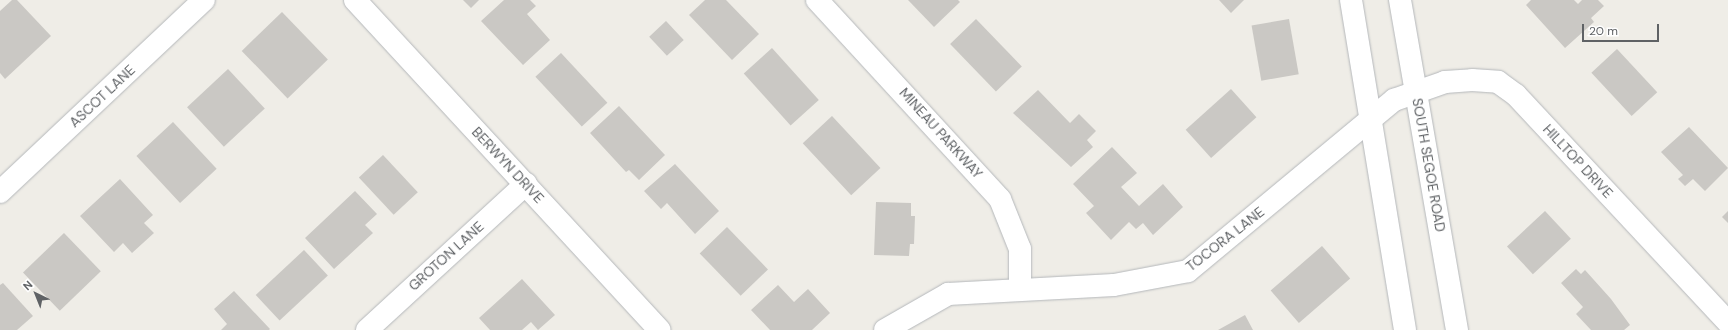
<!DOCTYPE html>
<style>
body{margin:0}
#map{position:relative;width:1728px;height:330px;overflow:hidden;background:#efede7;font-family:"DM Sans",sans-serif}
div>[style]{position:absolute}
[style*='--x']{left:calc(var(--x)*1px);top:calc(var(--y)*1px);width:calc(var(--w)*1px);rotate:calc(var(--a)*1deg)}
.building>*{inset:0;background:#cac8c4;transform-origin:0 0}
.roads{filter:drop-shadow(0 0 1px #b4b7ba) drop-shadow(0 0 1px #b4b7ba)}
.minor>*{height:22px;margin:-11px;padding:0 11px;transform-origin:11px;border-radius:11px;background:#fff}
span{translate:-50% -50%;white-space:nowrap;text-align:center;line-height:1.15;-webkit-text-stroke:3px #fff;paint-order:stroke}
.street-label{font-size:14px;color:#5f6265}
.north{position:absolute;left:16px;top:274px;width:40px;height:40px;-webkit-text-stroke:3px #fff;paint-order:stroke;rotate:317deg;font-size:11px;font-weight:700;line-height:16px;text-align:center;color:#5f6265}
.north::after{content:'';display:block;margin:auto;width:14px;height:18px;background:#5f6265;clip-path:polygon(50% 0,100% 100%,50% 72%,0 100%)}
.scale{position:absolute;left:1582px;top:24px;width:77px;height:18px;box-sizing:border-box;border:2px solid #5f6265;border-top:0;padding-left:5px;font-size:12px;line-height:14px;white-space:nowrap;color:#5f6265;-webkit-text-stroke:3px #fff;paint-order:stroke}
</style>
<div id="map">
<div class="building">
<i style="clip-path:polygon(12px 0,17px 0,51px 36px,5px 79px,0 73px,0 11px)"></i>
<i style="clip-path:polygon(463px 0,479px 0,471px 8px)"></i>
<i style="clip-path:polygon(504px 0,530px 0,536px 6px,527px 14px,550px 40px,523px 65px,481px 21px)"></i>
<i style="clip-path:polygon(705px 0,726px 0,759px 34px,732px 60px,689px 15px)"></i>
<i style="clip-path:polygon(908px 0,958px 0,960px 2px,934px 27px)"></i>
<i style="clip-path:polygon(1219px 0,1244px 0,1231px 13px)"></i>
<i style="clip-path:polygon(1531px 0,1574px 0,1578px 4px,1582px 0,1598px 0,1604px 6px,1591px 18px,1594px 22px,1565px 48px,1526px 5px)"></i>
<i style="left:282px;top:12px;width:66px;height:56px;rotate:46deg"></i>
<i style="left:976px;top:19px;width:66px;height:36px;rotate:46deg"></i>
<i style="left:1289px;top:19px;width:56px;height:38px;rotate:80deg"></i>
<i style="left:666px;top:21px;width:26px;height:23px;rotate:47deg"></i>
<i style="left:772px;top:48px;width:70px;height:38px;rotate:48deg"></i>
<i style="left:1617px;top:49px;width:59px;height:35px;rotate:47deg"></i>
<i style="left:561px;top:53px;width:68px;height:35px;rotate:47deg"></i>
<i style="left:228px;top:69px;width:54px;height:56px;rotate:47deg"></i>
<i style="left:1231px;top:89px;width:38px;height:61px;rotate:48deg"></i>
<i style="clip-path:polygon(1038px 90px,1070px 123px,1079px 114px,1096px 131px,1087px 140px,1093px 147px,1071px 167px,1013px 113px)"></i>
<i style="clip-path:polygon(619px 106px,665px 155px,639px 180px,629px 170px,626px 172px,590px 133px)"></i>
<i style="left:832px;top:116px;width:71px;height:40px;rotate:47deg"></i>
<i style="left:173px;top:122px;width:64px;height:50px;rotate:47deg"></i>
<i style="clip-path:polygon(1689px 127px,1728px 168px,1705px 191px,1693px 179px,1685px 186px,1678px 179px,1683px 175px,1661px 152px)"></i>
<i style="clip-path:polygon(1112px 147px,1137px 173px,1121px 187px,1139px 206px,1163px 184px,1183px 207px,1153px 235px,1143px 223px,1136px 229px,1129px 222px,1111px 240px,1086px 213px,1094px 206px,1073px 184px)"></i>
<i style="left:383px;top:155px;width:51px;height:33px;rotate:47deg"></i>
<i style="clip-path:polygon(675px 164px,719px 211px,695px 234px,667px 203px,661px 209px,644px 191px)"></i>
<i style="clip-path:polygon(120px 179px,153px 215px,144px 223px,154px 233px,132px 253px,123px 243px,114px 252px,80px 216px)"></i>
<i style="clip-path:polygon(355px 191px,377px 214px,365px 225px,373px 233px,334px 269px,305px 238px)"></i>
<i style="clip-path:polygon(876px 202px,911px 203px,911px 216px,915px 216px,914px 244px,910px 244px,909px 256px,874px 255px)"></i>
<i style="left:1545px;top:211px;width:38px;height:52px;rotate:47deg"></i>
<i style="clip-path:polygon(1728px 211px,1728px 223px,1722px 217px)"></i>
<i style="left:727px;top:227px;width:59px;height:38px;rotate:46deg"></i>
<i style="left:64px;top:233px;width:53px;height:57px;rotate:46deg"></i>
<i style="left:1322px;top:246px;width:43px;height:68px;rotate:49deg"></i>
<i style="left:304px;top:250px;width:35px;height:66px;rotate:47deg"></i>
<i style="clip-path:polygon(1576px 269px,1581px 274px,1585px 270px,1611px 299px,1630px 325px,1624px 330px,1591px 330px,1576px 314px,1583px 307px,1561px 283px)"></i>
<i style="clip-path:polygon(522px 279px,555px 315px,538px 330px,531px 322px,522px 330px,490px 330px,479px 318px)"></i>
<i style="clip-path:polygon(3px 283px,33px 316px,17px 330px,0 330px,0 285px)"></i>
<i style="clip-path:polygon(778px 285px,794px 302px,808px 289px,830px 313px,812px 330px,770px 330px,751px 310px)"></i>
<i style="clip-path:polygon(234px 291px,270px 329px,269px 330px,221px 330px,227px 324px,214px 309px)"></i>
<i style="clip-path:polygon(1245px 315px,1253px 330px,1218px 330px)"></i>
</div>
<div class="roads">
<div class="minor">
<i style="--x:355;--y:0;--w:449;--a:47.3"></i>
<i style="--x:817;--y:0;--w:270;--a:47.4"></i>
<i style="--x:1000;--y:199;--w:54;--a:68.2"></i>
<i style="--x:1020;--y:249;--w:39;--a:90"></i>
<i style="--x:1351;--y:0;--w:334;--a:80.7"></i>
<i style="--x:1400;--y:0;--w:335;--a:80.2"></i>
<i style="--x:0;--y:192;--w:280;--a:-43.3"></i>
<i style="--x:367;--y:330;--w:216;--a:-42.6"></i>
<i style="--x:885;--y:330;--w:73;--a:-29.7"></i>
<i style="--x:948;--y:294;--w:166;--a:-3.1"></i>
<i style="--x:1114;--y:285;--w:75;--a:-10.7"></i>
<i style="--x:1188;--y:271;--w:268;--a:-39.7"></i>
<i style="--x:1394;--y:100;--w:54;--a:-19.4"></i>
<i style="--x:1445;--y:82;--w:27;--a:-4"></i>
<i style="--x:1472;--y:80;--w:26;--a:4"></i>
<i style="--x:1498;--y:82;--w:22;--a:36"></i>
<i style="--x:1516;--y:95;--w:311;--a:47"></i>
</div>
</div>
<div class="street-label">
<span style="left:102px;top:96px;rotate:-43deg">ASCOT LANE</span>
<span style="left:941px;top:133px;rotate:48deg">MINEAU PARKWAY</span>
<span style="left:1578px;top:161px;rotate:47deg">HILLTOP DRIVE</span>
<span style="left:508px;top:165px;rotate:47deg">BERWYN DRIVE</span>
<span style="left:1429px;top:165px;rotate:80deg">SOUTH SEGOE ROAD</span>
<span style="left:1225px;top:239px;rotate:-38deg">TOCORA LANE</span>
<span style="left:446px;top:256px;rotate:-42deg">GROTON LANE</span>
</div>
<div class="north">N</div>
<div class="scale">20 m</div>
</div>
